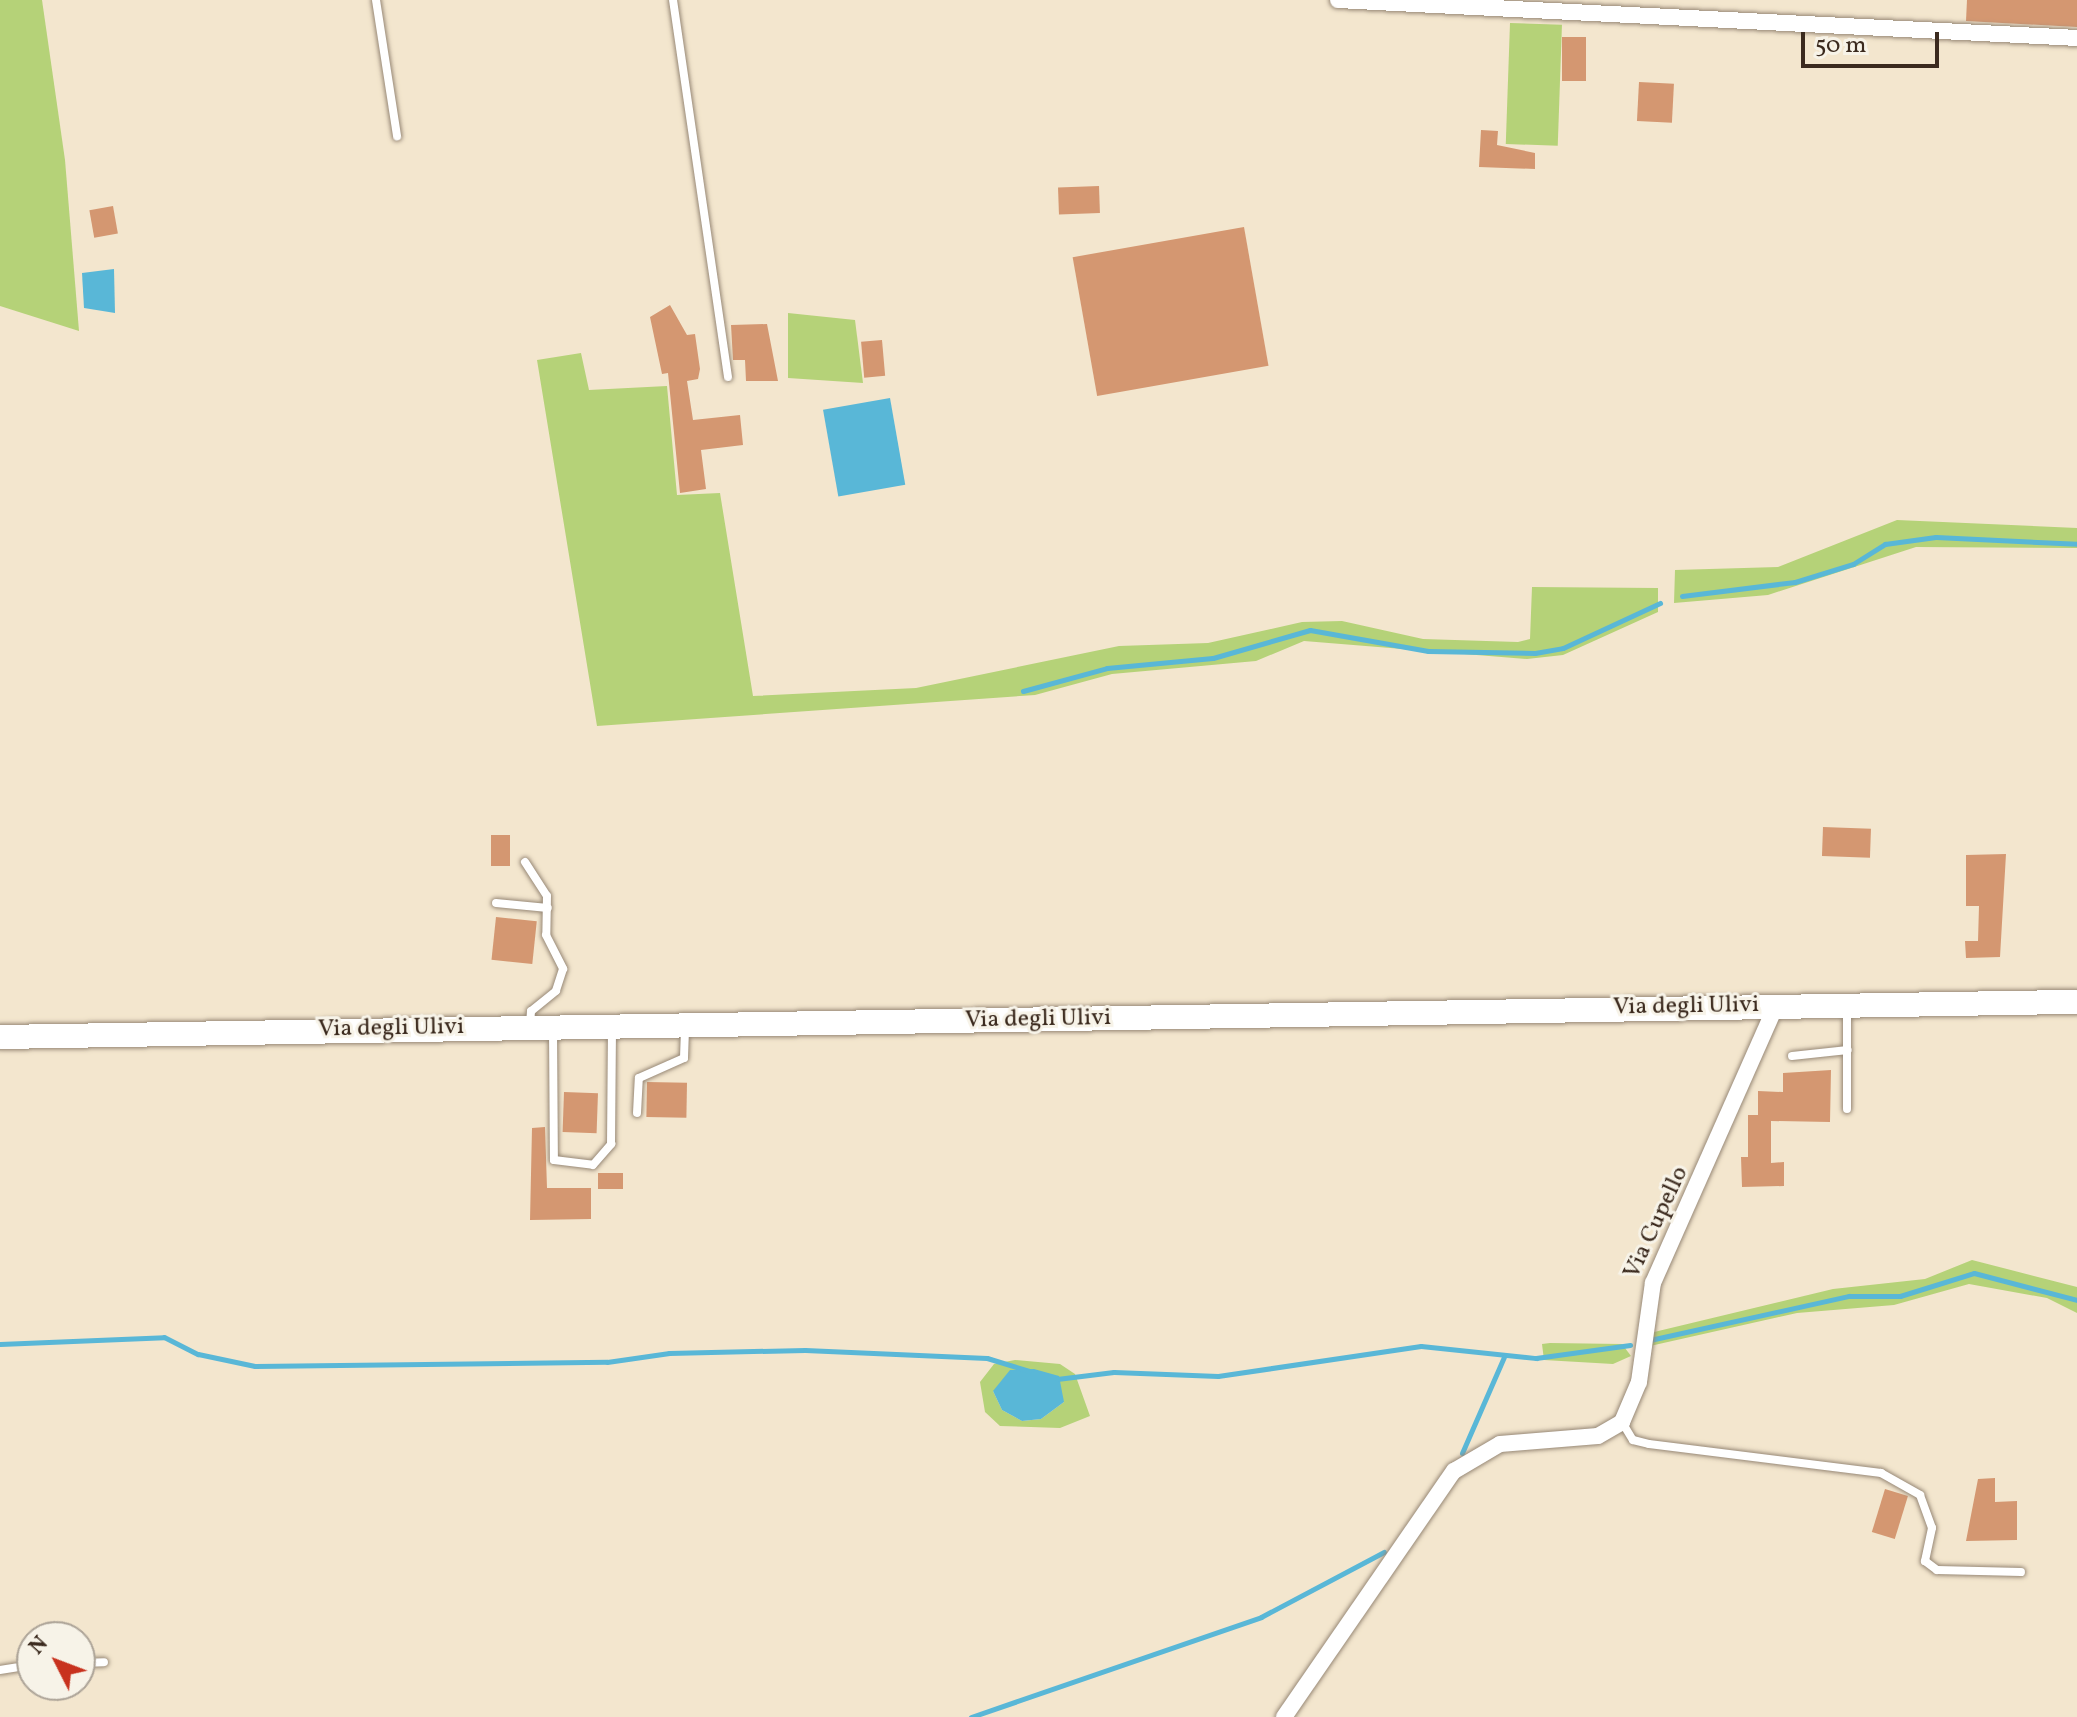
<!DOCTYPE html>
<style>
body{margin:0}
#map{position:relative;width:2077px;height:1717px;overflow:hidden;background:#f3e6ce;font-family:Vollkorn,serif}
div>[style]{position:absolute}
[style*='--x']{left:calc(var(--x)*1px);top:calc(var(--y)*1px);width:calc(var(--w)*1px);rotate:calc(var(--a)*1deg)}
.green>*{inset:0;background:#b5d278;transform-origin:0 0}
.water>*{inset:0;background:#59b7d7;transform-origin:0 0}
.stream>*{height:5px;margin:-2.5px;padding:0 2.5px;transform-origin:2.5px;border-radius:2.5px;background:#59b7d7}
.building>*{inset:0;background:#d49771;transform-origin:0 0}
.roads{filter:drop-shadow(0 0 2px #978876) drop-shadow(0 0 2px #978876)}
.lane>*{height:8px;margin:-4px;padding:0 4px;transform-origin:4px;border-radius:4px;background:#fff}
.street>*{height:16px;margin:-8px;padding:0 8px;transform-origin:8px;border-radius:8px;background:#fff}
.secondary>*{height:24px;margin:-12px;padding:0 12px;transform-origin:12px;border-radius:12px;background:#fff}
span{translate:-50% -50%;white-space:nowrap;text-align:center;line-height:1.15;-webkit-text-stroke:6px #f7f3e8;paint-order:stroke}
.street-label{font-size:24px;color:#3b2a1e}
.north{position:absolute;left:16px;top:1621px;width:80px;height:80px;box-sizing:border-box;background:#f7f3e8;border:2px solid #aca397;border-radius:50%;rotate:312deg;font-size:22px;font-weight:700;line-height:32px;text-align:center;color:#3b2a1e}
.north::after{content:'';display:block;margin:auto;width:28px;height:36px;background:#c8321e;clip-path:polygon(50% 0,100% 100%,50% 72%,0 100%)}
.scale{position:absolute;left:1801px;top:32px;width:138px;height:36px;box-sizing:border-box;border:4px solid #3b2a1e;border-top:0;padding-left:10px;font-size:24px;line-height:28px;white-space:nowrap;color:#3b2a1e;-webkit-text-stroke:6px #f7f3e8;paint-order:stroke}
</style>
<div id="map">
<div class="green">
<i style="clip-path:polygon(0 0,42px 0,65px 160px,79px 331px,0 306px)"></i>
<i style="left:1510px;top:23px;width:52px;height:121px;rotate:2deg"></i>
<i style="clip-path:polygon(788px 313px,855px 320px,863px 383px,788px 378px)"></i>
<i style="clip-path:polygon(581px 353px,589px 390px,667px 386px,677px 495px,720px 493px,753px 696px,916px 688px,1119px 646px,1208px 643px,1302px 622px,1342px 621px,1423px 639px,1518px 642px,1530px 639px,1532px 587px,1658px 588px,1658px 612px,1563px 655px,1527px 659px,1304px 641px,1256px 661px,1112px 674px,1035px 695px,597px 726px,537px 360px)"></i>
<i style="clip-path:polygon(1897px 520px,2077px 528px,2077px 548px,1916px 547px,1768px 595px,1674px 603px,1675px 570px,1778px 567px)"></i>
<i style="clip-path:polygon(1972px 1260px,2077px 1287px,2077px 1313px,2047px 1298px,1969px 1284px,1894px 1305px,1797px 1313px,1650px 1346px,1650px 1333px,1833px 1289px,1925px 1279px)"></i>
<i style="clip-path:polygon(1550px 1343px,1622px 1344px,1631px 1356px,1613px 1364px,1544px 1360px,1542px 1344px)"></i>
<i style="clip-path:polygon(evenodd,1015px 1360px,1060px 1364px,1075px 1374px,1090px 1416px,1060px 1428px,1000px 1426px,985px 1412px,980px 1382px,994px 1364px,1015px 1360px,993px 1391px,1064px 1402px,1041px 1419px,1022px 1421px,1002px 1410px,993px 1391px)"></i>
</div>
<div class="water">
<i style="clip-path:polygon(114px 269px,115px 313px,84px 308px,82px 273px)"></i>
<i style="left:890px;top:398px;width:88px;height:68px;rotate:80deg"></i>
<i style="clip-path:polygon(1034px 1369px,1059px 1376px,1064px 1402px,1041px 1419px,1022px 1421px,1002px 1410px,993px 1391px,1010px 1370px)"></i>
</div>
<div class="stream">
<i style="--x:1682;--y:596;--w:114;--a:-7.1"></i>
<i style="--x:1795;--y:582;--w:61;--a:-17.2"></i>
<i style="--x:1853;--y:564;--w:38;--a:-32"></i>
<i style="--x:1885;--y:544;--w:51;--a:-7.8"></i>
<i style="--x:1936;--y:537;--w:141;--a:2.8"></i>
<i style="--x:1023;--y:691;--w:87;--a:-15.3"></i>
<i style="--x:1107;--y:668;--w:106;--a:-5.4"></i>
<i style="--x:1213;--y:658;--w:101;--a:-16.1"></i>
<i style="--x:1310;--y:630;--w:120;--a:10.1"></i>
<i style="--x:1428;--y:651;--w:107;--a:1.1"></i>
<i style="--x:1535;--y:653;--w:28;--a:-10"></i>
<i style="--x:1563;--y:648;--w:107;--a:-24.9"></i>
<i style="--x:1650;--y:1340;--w:204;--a:-12.5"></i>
<i style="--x:1849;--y:1296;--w:51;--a:0"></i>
<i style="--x:1900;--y:1296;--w:77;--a:-17.3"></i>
<i style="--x:1974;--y:1273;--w:106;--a:14.7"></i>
<i style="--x:0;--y:1344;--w:164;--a:-2.4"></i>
<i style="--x:164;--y:1337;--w:38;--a:27"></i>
<i style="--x:198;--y:1354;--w:58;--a:11.9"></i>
<i style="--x:255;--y:1366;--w:352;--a:-0.7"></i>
<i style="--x:607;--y:1362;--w:63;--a:-8.3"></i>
<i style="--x:669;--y:1353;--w:136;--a:-1.3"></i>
<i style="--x:805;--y:1350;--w:182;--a:2.5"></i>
<i style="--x:987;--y:1358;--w:44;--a:17.2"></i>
<i style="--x:1057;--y:1379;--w:57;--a:-7"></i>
<i style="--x:1114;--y:1372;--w:104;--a:2.2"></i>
<i style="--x:1218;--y:1376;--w:205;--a:-8.4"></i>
<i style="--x:1421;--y:1346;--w:116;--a:6"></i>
<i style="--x:1536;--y:1358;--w:95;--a:-7.9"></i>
<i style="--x:1462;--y:1453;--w:105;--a:-66.4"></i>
<i style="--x:971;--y:1717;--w:307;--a:-19"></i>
<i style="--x:1261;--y:1617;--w:139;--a:-27.9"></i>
</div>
<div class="building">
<i style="clip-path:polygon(1967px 0,2077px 0,2077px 27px,1966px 21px)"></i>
<i style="left:1562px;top:37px;width:24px;height:44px"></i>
<i style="left:1639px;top:82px;width:35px;height:39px;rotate:3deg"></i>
<i style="clip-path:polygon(1481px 130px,1498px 131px,1497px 145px,1535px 153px,1535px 169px,1479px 167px)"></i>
<i style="left:1099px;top:186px;width:27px;height:41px;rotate:88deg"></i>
<i style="left:113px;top:206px;width:28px;height:24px;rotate:80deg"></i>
<i style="left:1244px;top:227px;width:141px;height:174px;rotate:80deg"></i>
<i style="clip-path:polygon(670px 305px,687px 335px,695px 334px,700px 369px,698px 379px,687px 381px,693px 420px,740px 415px,743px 445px,701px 450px,706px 489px,680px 493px,668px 373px,662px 374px,650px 317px)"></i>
<i style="clip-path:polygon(767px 324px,778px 381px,746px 381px,745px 360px,733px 360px,731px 325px)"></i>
<i style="left:882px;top:340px;width:36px;height:21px;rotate:85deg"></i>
<i style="left:1823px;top:827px;width:48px;height:29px;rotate:2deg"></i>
<i style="left:491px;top:835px;width:19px;height:31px"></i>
<i style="clip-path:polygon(2006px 854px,2000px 957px,1966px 958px,1965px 941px,1978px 941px,1979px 906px,1966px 906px,1966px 855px)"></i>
<i style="left:496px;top:917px;width:41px;height:43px;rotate:6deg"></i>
<i style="clip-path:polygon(1831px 1070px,1830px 1122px,1771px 1121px,1771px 1163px,1784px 1162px,1784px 1186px,1742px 1187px,1741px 1157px,1748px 1157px,1748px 1115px,1758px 1115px,1758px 1091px,1783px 1092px,1783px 1073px)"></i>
<i style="left:647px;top:1082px;width:40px;height:35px;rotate:1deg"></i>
<i style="left:564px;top:1092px;width:34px;height:40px;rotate:2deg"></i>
<i style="clip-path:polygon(545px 1127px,547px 1188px,591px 1188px,591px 1219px,530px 1220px,532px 1128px)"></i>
<i style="left:598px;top:1173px;width:25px;height:16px"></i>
<i style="clip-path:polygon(1995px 1478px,1995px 1502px,2017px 1501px,2017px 1540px,1966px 1541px,1978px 1479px)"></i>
<i style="left:1885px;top:1489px;width:24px;height:45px;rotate:17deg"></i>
</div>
<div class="roads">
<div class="lane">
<i style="--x:376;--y:0;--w:138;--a:81.2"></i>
<i style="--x:673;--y:0;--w:381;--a:81.7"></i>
<i style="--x:525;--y:862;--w:40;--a:57.1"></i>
<i style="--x:547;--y:896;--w:39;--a:91"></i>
<i style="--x:546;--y:935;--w:38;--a:63"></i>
<i style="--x:563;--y:969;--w:23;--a:108"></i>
<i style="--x:556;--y:991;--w:32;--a:141"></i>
<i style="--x:531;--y:1011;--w:14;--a:94"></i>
<i style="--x:496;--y:903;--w:52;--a:5.5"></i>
<i style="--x:553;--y:1030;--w:130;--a:89.6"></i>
<i style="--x:554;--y:1160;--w:39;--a:7"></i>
<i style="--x:593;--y:1165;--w:28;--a:-49"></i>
<i style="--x:611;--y:1144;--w:115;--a:-89.5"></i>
<i style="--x:1792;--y:1056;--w:56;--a:-6.1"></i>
<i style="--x:1847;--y:1109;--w:100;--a:-90"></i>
<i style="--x:637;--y:1113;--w:35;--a:-87"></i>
<i style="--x:639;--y:1078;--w:49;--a:-24"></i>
<i style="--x:684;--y:1058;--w:31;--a:-88"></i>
<i style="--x:1622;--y:1422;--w:21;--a:59"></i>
<i style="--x:1633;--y:1440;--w:16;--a:14"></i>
<i style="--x:1649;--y:1444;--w:234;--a:7.1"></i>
<i style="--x:1881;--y:1473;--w:45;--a:29.4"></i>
<i style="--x:1920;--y:1495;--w:35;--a:70"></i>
<i style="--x:1932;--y:1528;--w:34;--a:102"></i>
<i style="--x:1925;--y:1561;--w:15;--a:37"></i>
<i style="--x:1937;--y:1570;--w:84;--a:1.4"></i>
<i style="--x:80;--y:1663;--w:24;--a:-2"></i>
<i style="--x:0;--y:1670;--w:32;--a:-9"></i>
</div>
<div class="street">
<i style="--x:1338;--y:0;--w:740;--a:2.94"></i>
<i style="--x:1284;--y:1717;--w:299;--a:-55.4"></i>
<i style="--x:1454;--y:1471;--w:53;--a:-30.4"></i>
<i style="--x:1500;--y:1444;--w:98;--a:-4.7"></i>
<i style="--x:1598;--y:1436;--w:28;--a:-30"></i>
<i style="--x:1622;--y:1422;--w:43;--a:-67"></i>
<i style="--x:1639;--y:1382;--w:100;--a:-82"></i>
<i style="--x:1653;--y:1283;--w:303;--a:-66.1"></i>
</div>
<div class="secondary">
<i style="--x:0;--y:1037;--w:2077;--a:-0.97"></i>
</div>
</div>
<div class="street-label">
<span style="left:1686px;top:1007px;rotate:-1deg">Via degli Ulivi</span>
<span style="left:1038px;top:1020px;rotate:-1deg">Via degli Ulivi</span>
<span style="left:391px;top:1029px;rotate:-1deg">Via degli Ulivi</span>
<span style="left:1657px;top:1223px;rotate:-65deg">Via Cupello</span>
</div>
<div class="north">N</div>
<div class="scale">50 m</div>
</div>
